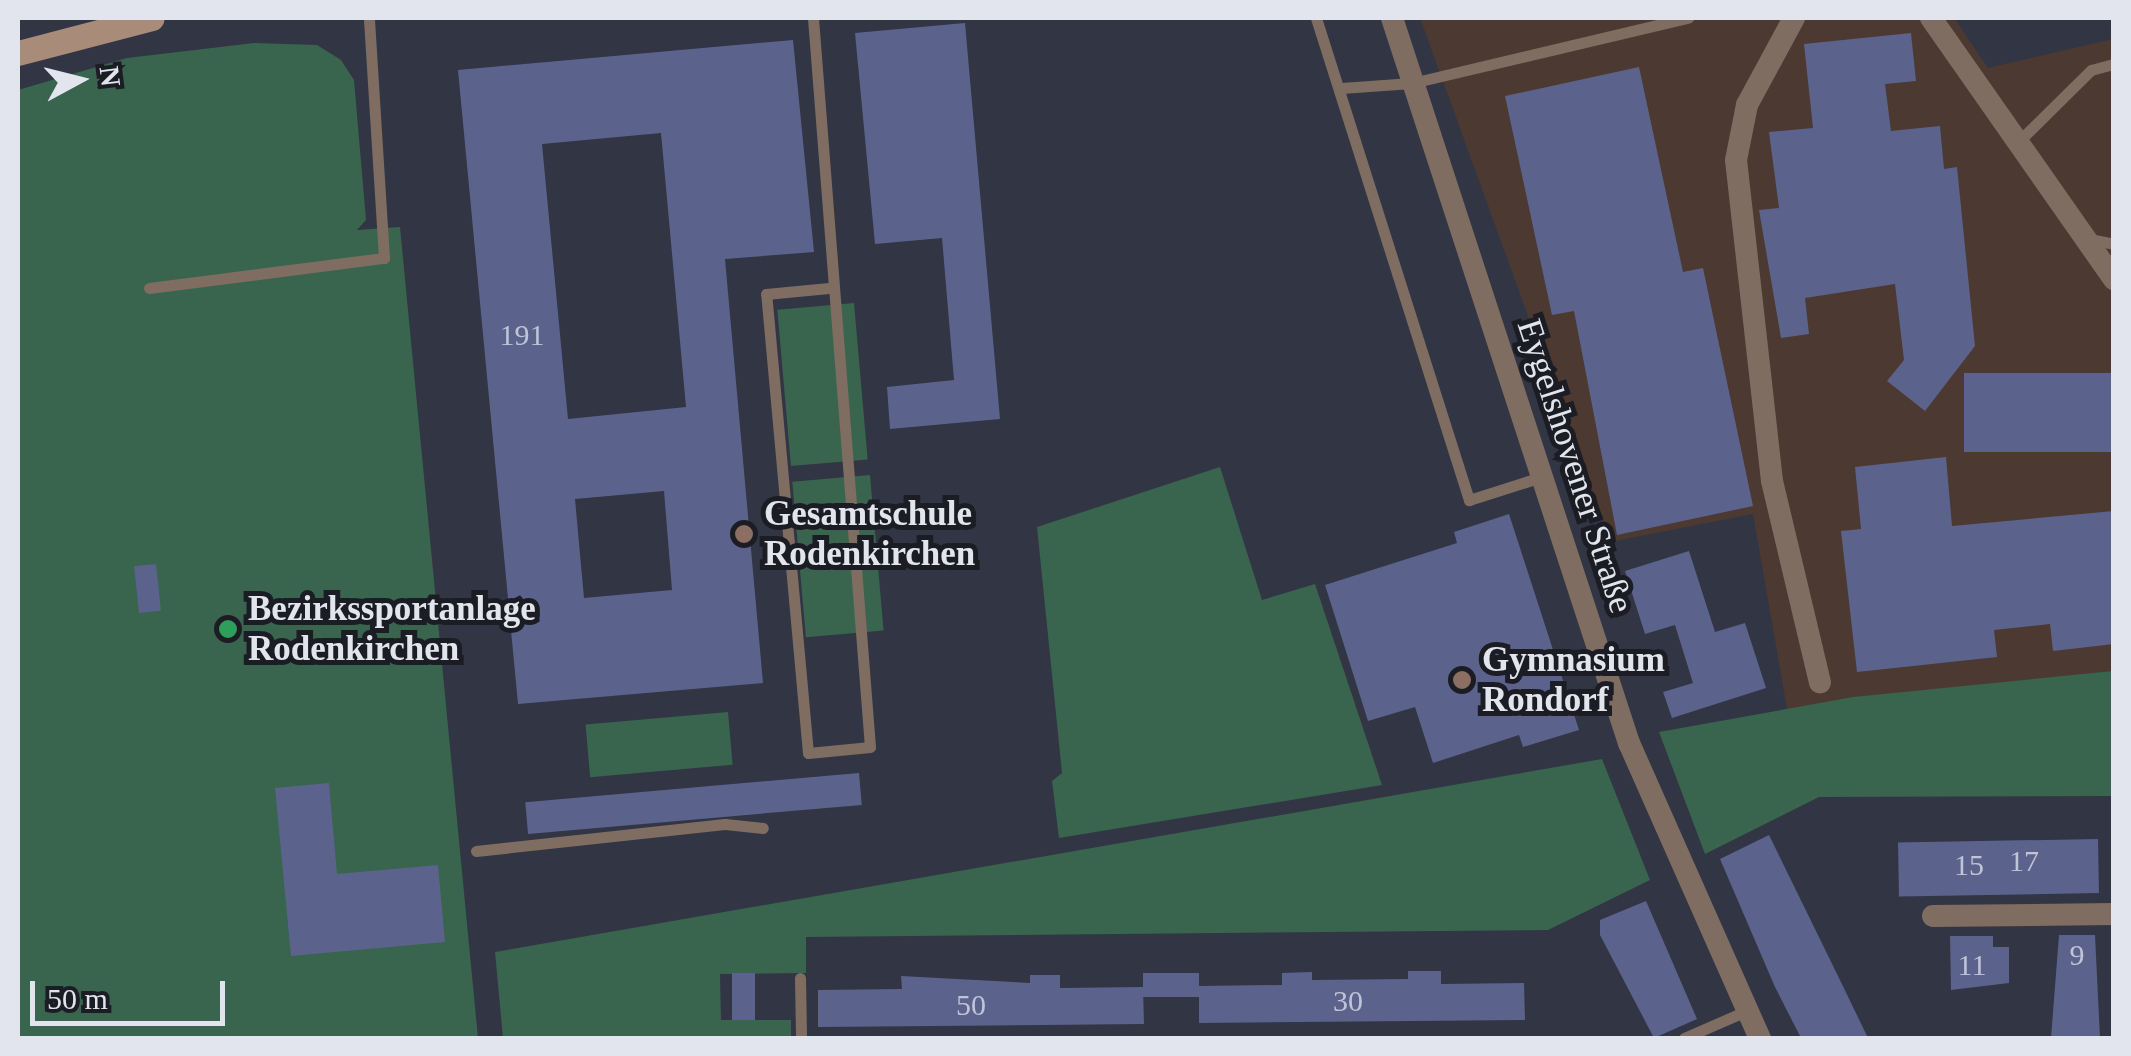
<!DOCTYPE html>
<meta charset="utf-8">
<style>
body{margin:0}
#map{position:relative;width:2131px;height:1056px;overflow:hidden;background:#323544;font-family:"Times New Roman",serif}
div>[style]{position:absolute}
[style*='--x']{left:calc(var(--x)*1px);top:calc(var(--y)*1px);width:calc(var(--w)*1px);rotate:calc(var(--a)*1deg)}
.commercial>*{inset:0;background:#4c3931}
.green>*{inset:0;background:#39644e;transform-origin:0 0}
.building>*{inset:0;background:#5b638c;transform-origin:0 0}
.lane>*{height:11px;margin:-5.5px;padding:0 5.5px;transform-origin:5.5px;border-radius:5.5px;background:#7f6d61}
.street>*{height:22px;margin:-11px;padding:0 11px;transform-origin:11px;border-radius:11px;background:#7f6d61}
.secondary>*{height:25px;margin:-12.5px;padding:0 12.5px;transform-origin:12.5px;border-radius:12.5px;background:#a88b78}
.dots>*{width:28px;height:28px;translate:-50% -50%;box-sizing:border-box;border:5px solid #1c1d24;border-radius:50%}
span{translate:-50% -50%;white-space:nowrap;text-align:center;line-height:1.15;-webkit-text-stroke:10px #1c1d24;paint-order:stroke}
.number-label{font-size:30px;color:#c0c4d6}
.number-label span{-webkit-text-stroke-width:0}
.street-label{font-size:35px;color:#e2e5ee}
.poi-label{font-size:35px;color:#e2e5ee;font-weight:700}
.left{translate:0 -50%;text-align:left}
.frame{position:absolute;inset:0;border:20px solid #e2e5ee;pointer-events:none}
.north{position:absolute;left:30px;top:30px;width:100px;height:100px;-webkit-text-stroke:8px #1c1d24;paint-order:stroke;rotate:83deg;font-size:28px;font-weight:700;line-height:40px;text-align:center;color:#e2e5ee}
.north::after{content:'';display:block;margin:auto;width:35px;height:45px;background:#e2e5ee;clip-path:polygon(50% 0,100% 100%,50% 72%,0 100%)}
.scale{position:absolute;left:30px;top:981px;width:195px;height:45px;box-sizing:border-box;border:5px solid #e2e5ee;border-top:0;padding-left:12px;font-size:30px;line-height:35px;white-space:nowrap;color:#e2e5ee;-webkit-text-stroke:8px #1c1d24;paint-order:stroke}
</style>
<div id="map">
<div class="commercial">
<i style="clip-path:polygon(1420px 18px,1954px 18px,1988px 68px,2113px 39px,2113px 671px,1787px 709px,1753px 514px,1610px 542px)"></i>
</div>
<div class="green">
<i style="clip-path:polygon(254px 43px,317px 45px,341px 60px,354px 80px,366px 220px,357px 230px,400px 227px,478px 1038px,18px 1038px,18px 90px,127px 58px)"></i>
<i style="left:854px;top:303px;width:157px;height:77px;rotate:85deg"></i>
<i style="clip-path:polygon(1220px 467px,1262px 600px,1315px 584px,1382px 785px,1059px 838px,1052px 781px,1062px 773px,1037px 527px)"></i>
<i style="left:870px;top:475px;width:156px;height:78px;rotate:85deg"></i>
<i style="clip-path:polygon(2113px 671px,2113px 796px,1819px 797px,1705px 854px,1659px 732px,1853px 697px)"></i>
<i style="left:728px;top:712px;width:53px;height:143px;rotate:85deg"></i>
<i style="clip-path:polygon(1602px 759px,1650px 880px,1548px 930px,806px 937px,806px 973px,720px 974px,721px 1020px,791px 1020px,791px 1038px,503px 1038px,495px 952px)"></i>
</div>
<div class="building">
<i style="clip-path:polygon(965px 23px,1000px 419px,890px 429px,887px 387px,954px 380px,942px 238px,875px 244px,855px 33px)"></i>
<i style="clip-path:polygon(1911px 33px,1916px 81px,1885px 84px,1891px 131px,1940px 126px,1944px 169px,1957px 167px,1975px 346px,1925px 411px,1887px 381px,1904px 360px,1895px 284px,1805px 298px,1809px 334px,1781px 338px,1759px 210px,1779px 208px,1769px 132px,1813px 128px,1804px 44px)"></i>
<i style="clip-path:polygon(evenodd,793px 40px,814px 252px,725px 259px,763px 683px,518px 704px,458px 70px,793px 40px,661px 133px,686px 407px,568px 419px,542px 144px,661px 133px,793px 40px,664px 491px,672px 590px,584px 598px,575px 499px,664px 491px)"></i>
<i style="clip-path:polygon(1639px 67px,1683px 272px,1703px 268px,1753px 506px,1617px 535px,1574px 311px,1552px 315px,1505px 96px)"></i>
<i style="left:2114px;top:373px;width:79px;height:150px;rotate:90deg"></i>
<i style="clip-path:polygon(1946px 457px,1952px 526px,2114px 511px,2114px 644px,2053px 651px,2050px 624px,1994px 630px,1997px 657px,1857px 672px,1841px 531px,1861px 529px,1855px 467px)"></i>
<i style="clip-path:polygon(1509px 514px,1579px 730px,1523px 747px,1519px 735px,1433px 763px,1415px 707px,1368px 721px,1325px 585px,1457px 543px,1454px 532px)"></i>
<i style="clip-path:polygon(1689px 551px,1715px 632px,1745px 623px,1766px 688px,1672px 718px,1663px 692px,1693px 683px,1675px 625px,1645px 634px,1625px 571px)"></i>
<i style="left:156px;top:564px;width:47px;height:22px;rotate:84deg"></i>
<i style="left:859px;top:773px;width:32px;height:335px;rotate:85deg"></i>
<i style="clip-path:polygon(329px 783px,337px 874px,438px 865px,445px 942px,291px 956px,275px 788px)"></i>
<i style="clip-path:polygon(1769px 835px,1838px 976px,1868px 1038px,1801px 1038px,1775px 987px,1720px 859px)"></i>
<i style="left:2098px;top:839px;width:54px;height:200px;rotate:89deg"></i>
<i style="clip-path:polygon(1646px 901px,1697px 1019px,1654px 1038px,1600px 935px,1600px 920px)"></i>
<i style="clip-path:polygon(2059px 935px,2095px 935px,2100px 1038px,2051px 1038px)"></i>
<i style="clip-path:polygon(1950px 936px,1993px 936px,1993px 947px,2009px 947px,2009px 983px,1951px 990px)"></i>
<i style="clip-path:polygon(1408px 971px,1441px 971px,1441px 984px,1524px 983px,1525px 1020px,1199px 1023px,1199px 986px,1282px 985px,1282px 973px,1312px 972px,1312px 980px,1408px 979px)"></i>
<i style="left:732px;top:973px;width:23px;height:47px"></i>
<i style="left:1199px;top:973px;width:24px;height:56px;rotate:90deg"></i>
<i style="clip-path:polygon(1030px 975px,1060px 975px,1060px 988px,1143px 987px,1144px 1024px,818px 1027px,818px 990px,902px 989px,901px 976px,1030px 983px)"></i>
</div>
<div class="lane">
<i style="--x:813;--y:18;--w:731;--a:85.53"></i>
<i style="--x:870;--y:747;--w:62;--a:174.5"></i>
<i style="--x:808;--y:753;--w:461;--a:-95.2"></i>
<i style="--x:766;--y:294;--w:63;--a:-5.4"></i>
<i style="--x:1316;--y:18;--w:506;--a:72.39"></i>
<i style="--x:1469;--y:500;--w:76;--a:-17.7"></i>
<i style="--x:1341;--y:88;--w:71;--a:-4"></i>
<i style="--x:1412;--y:83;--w:284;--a:-13.3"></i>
<i style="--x:2018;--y:142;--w:103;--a:-44.6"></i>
<i style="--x:2091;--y:70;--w:24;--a:-15"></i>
<i style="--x:2089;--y:239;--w:25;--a:11"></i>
<i style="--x:149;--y:288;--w:237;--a:-7.3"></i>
<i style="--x:384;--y:258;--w:240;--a:-93.6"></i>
<i style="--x:476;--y:851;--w:250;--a:-6.2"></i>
<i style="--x:725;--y:824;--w:38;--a:6"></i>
<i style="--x:800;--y:978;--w:60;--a:89"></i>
<i style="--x:1684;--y:1038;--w:68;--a:-23.5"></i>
</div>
<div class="street">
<i style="--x:1392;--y:18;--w:763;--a:71.9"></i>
<i style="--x:1629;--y:743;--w:323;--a:66.1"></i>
<i style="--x:1794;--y:18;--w:99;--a:118.4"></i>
<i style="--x:1747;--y:105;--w:56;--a:101.3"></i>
<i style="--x:1736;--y:160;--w:323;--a:83.6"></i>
<i style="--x:1772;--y:481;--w:207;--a:76.6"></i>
<i style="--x:1931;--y:18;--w:319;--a:55"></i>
<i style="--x:1933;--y:916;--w:181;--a:-0.6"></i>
</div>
<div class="secondary">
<i style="--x:18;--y:53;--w:138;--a:-14.6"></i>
</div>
<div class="dots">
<i style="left:744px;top:534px;background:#8d6e63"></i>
<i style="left:228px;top:629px;background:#2e9e5b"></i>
<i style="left:1462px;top:680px;background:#8d6e63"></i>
</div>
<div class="number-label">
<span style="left:522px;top:335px">191</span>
<span style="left:2024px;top:861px">17</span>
<span style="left:1969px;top:865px">15</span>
<span style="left:2077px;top:955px">9</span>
<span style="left:1972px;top:965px">11</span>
<span style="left:1348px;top:1001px">30</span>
<span style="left:971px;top:1005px">50</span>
</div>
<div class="street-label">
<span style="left:1575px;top:466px;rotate:72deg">Eygelshovener Straße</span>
</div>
<div class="poi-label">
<span class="left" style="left:764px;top:534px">Gesamtschule<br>Rodenkirchen</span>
<span class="left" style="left:248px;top:629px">Bezirkssportanlage<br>Rodenkirchen</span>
<span class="left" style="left:1482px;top:680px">Gymnasium<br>Rondorf</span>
</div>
<div class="frame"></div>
<div class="north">N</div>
<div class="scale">50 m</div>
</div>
